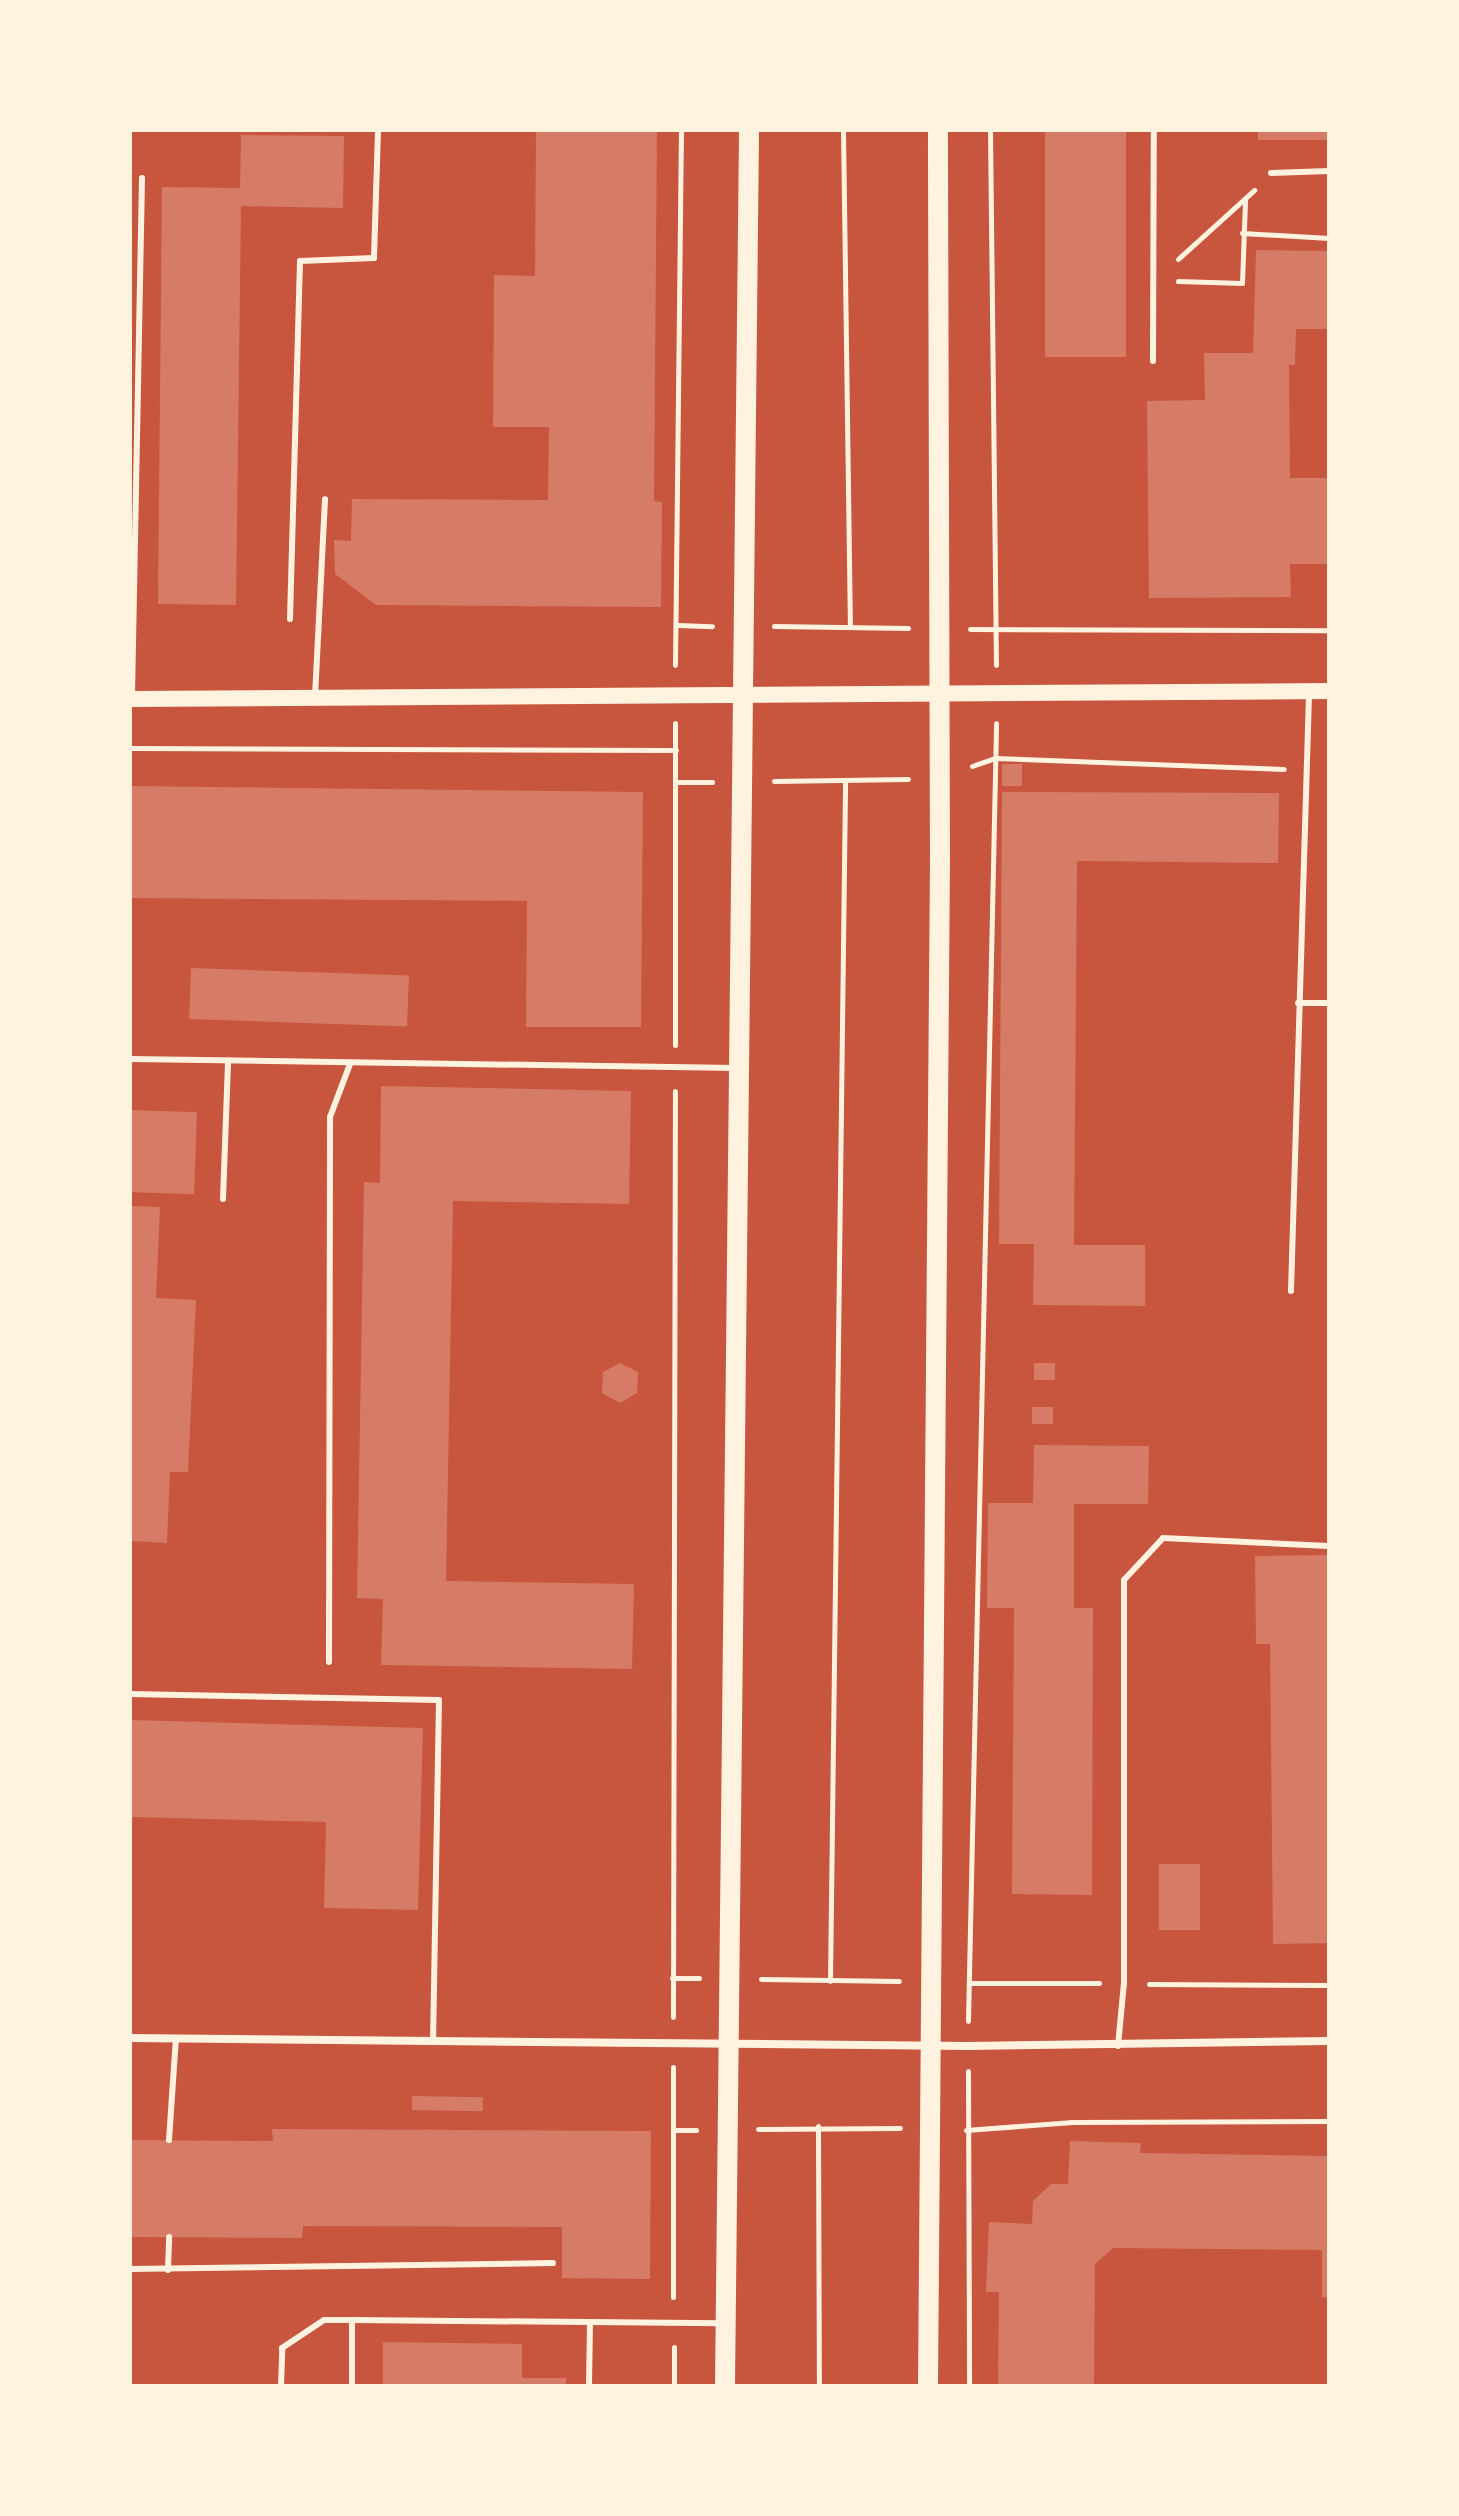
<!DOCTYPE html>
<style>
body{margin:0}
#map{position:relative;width:1459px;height:2516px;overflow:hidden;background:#c8553d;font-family:"IBM Plex Sans",sans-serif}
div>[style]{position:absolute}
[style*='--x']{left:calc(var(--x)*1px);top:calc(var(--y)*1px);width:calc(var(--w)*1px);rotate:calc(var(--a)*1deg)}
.building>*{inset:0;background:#d67c66;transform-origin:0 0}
.path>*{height:5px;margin:-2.5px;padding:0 2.5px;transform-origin:2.5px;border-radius:2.5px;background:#fff3e0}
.service>*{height:6px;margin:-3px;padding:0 3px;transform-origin:3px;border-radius:3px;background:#fff3e0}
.minor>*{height:8px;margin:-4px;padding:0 4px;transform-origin:4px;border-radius:4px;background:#fff3e0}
.secondary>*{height:16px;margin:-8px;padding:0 8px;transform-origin:8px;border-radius:8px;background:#fff3e0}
.primary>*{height:20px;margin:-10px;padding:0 10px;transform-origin:10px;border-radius:10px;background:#fff3e0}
span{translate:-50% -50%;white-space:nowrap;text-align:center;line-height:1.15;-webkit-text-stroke:8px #fff3e0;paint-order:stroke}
.frame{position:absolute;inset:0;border:132px solid #fff3e0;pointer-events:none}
</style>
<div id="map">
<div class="building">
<i style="clip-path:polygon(536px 130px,657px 130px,654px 501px,662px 502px,661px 607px,376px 605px,335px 574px,334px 540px,351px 541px,352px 499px,548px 500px,549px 427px,493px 427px,494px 275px,535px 276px)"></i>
<i style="left:1045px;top:130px;width:81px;height:227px"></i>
<i style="left:1258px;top:130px;width:71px;height:10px"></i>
<i style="clip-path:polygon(241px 135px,344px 136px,343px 208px,241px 206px,236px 605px,158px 604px,162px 187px,240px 188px)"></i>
<i style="clip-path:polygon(1256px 250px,1329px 251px,1329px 329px,1296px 329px,1295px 365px,1289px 365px,1290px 478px,1329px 478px,1329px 564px,1290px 564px,1291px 597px,1149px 598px,1147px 401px,1205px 400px,1204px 353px,1253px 353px)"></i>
<i style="left:1022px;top:764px;width:22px;height:20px;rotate:90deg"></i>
<i style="clip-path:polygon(130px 786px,643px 792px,641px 1027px,526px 1027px,527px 901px,130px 898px)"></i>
<i style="clip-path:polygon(1002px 792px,1279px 793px,1278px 863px,1077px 861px,1074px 1245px,1145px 1245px,1145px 1306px,1033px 1305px,1034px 1244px,999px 1244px)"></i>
<i style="left:191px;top:968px;width:218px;height:51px;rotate:2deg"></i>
<i style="clip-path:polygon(381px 1086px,631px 1091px,629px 1204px,453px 1201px,446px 1581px,634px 1584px,632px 1669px,381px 1665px,383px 1599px,357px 1598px,364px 1182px,380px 1183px)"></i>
<i style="left:130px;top:1110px;width:67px;height:82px;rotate:2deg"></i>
<i style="clip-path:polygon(130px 1206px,160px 1207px,156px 1298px,196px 1300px,188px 1472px,170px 1472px,167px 1543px,130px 1541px)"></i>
<i style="clip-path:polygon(620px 1363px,638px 1372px,637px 1393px,620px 1403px,602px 1393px,603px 1372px)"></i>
<i style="left:1034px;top:1363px;width:21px;height:17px"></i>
<i style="left:1032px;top:1407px;width:21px;height:17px"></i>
<i style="clip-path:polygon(1034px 1445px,1149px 1446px,1148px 1504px,1074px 1504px,1074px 1608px,1093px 1608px,1092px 1895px,1012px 1894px,1014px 1608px,987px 1608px,988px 1503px,1033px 1503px)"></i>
<i style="clip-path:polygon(1329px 1555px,1329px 1943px,1273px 1944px,1270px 1644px,1256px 1644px,1255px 1556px)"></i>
<i style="clip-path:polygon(130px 1720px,423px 1728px,418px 1910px,324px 1908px,326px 1822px,133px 1817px,130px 1831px)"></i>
<i style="left:1159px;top:1864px;width:41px;height:66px"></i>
<i style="left:412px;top:2096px;width:71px;height:14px;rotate:1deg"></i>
<i style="clip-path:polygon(272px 2129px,651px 2131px,650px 2279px,562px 2278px,562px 2227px,303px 2226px,302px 2238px,130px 2237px,130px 2140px,273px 2141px)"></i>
<i style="clip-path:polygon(1070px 2141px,1141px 2143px,1140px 2153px,1329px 2156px,1329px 2298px,1322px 2297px,1322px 2250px,1113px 2248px,1095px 2264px,1094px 2386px,998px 2386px,999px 2292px,986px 2292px,989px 2222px,1032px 2224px,1033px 2201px,1051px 2184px,1068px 2184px)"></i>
<i style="clip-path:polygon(383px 2342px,522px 2344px,522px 2378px,566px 2378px,566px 2386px,383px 2386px)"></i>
</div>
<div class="path">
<i style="--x:843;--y:130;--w:497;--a:89.2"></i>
<i style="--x:990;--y:130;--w:535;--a:89.36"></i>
<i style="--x:1242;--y:233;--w:87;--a:3.3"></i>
<i style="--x:1178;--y:259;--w:103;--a:-42.2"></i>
<i style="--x:1178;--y:281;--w:64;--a:1.8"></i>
<i style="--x:1242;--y:283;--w:83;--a:-87.9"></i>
<i style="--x:678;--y:625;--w:34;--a:2"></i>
<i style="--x:774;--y:626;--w:134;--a:0.9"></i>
<i style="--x:970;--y:629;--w:359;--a:0.2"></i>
<i style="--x:675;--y:665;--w:535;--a:-89.36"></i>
<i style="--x:675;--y:723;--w:322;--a:90"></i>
<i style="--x:130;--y:748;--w:546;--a:0.21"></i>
<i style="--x:972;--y:766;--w:24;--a:-19"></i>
<i style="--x:995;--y:758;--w:289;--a:2.2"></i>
<i style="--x:774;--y:781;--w:134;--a:-0.9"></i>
<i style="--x:677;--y:782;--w:35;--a:0"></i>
<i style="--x:672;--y:1978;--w:27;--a:0"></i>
<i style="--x:761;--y:1979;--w:138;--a:0.8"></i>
<i style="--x:830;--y:1981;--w:1201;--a:-89.28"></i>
<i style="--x:969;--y:1983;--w:130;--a:0"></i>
<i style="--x:1149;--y:1984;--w:180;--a:0.3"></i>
<i style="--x:673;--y:2017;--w:926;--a:-89.88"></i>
<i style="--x:968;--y:2021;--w:1298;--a:-88.76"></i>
<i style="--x:673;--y:2067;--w:230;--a:90"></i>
<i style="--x:968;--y:2071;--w:315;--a:89.8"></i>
<i style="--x:818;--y:2126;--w:260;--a:89.8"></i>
<i style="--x:758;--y:2129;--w:142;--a:-0.4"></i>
<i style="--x:673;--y:2130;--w:23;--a:0"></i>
<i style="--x:966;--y:2130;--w:107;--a:-4.3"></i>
<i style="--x:1073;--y:2122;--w:256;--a:-0.2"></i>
<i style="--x:674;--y:2347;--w:39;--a:90"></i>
</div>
<div class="service">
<i style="--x:1271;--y:173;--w:58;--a:-2"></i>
<i style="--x:1153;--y:361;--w:231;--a:-89.8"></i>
<i style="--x:290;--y:619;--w:358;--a:-88.4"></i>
<i style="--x:300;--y:261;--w:74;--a:-2.3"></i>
<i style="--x:374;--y:258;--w:128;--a:-88.2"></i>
<i style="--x:132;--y:695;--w:517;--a:-88.89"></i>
<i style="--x:315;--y:697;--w:198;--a:-87.1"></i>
<i style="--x:1298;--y:1003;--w:31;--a:0"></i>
<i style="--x:130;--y:1059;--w:606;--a:0.85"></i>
<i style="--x:223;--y:1199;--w:138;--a:-87.9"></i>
<i style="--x:1291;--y:1291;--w:596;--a:-88.27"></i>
<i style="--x:329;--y:1662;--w:545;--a:-89.89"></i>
<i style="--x:330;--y:1117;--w:57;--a:-69.3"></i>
<i style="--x:130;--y:1694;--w:309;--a:1.1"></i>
<i style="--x:439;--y:1700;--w:339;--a:91"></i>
<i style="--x:1118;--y:2046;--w:63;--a:-84.6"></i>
<i style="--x:1124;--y:1983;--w:403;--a:-90"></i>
<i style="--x:1124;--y:1580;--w:57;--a:-47.1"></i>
<i style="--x:1163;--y:1538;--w:166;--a:2.8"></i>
<i style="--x:169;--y:2140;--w:102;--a:-86.1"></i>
<i style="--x:130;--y:2269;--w:423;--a:-0.8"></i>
<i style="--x:168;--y:2270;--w:33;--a:-88"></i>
<i style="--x:281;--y:2386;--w:38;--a:-88"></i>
<i style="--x:282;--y:2348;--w:50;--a:-33.7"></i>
<i style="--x:324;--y:2320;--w:28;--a:0"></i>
<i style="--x:352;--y:2386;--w:66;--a:-90"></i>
<i style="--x:352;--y:2320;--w:370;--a:0.5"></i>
<i style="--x:589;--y:2386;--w:64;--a:-89.1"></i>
</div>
<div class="minor">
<i style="--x:130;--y:2038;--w:838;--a:0.55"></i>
<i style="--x:968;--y:2046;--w:361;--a:-0.8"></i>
</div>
<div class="secondary">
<i style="--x:130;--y:699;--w:1199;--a:-0.38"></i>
</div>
<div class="primary">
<i style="--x:725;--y:2386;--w:2256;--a:-89.39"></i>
<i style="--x:928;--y:2386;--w:1517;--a:-89.55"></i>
<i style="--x:940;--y:869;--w:739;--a:-90.16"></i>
</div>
<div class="frame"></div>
</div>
